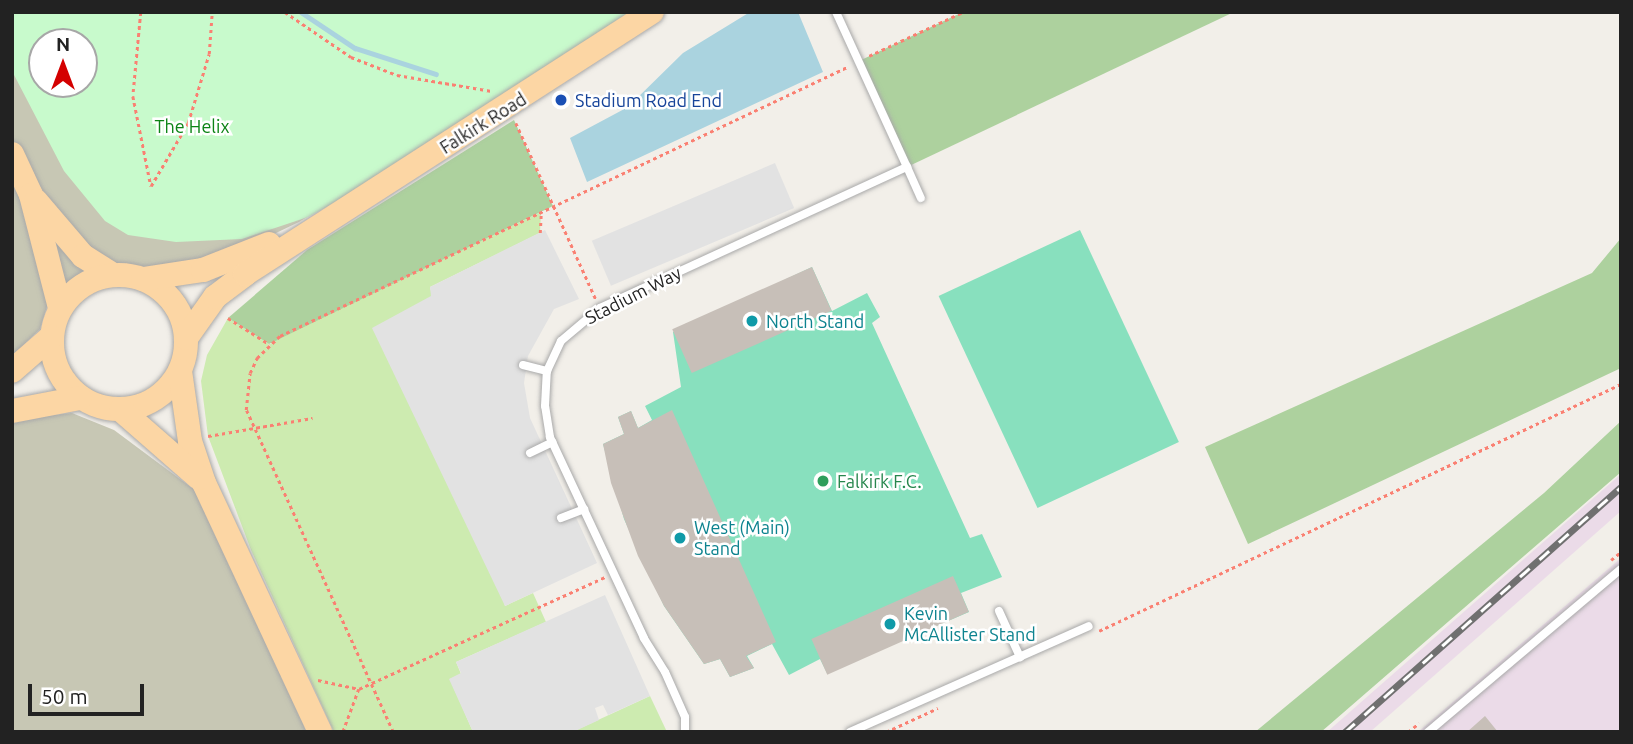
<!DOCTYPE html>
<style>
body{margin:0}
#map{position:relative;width:1633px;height:744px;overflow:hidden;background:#f2efe9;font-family:Ubuntu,sans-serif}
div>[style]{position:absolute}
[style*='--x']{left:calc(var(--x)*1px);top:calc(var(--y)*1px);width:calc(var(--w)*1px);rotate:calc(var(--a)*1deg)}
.industrial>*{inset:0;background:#ebdbe8}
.construction>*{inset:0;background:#c7c7b4}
.grass>*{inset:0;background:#cdebb0}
.forest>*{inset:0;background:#add19e}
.park>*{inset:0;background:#c8facc}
.pitch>*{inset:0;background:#88e0be;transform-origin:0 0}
.parking>*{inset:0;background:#e2e2e2;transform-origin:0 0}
.water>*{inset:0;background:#aad3df}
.stream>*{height:4.5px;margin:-2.25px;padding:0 2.25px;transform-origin:2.25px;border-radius:2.25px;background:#aad3df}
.building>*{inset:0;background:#c7bfb8;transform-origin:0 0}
.path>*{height:2.5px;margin-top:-1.25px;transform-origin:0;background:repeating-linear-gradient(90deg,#fa8072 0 3.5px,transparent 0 7px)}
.roads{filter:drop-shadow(0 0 2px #a9a9a9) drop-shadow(0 0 2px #a9a9a9)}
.service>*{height:8px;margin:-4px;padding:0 4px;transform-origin:4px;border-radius:4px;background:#fff}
.primary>*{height:24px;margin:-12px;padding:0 12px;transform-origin:12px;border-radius:12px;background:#fcd6a4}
.primary>.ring{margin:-12px;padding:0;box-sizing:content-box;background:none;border:24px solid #fcd6a4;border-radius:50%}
.rail>*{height:7px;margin-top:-3.5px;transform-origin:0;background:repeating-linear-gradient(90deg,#fff 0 13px,#707070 0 26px);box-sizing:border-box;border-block:2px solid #707070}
.dots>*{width:19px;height:19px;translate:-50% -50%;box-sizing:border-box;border:4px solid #fff;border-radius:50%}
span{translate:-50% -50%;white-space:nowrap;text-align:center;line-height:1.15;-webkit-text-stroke:5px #fff;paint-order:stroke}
.transit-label{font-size:18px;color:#164399}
.left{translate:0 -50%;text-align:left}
.street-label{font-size:18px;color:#222}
.park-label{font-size:18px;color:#0c8416}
.culture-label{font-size:18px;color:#0d838f}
.leisure-label{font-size:18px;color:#27864d}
.frame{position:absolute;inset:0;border:14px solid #222;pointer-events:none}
.north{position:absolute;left:28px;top:28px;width:70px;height:70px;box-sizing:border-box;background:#fff;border:2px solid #a7a7a7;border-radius:50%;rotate:0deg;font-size:19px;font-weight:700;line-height:28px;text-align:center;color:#222}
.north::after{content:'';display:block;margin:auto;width:24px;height:32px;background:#d40000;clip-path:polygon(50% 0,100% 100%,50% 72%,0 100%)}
.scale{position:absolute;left:28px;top:684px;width:116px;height:32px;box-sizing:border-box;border:4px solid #222;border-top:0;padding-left:9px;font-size:21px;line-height:24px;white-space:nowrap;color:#222;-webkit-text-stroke:5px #fff;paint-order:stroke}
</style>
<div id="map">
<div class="industrial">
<i style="clip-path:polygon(1621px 474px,1621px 511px,1370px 732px,1327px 732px)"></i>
<i style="clip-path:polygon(1621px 558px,1621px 732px,1418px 732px)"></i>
</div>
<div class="construction">
<i style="clip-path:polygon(12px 12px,42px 42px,42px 84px,518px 85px,299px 222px,228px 256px,164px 272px,86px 272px,48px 303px,40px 329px,12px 356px)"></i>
<i style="clip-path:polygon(72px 413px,114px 430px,196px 491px,310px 732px,14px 732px,12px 420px)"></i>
</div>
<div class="grass">
<i style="clip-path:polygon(541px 212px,540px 233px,430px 287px,505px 606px,533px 593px,546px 622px,456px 662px,461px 674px,450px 679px,473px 732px,334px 732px,251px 550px,208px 436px,201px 381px,207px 355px,228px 318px,269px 344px,266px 349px,277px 337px)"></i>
<i style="clip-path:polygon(650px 696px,667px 732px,572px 732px)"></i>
</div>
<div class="forest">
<i style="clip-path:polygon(963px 12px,1234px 12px,907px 167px,859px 61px)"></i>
<i style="clip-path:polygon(514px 120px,553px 206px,269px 344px,228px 318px,307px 250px)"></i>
<i style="clip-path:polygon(1621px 238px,1621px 368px,1248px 544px,1205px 447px,1592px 273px)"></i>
<i style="clip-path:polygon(1621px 421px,1621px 472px,1321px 732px,1255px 732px,1544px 493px)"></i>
</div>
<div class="park">
<i style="clip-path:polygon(evenodd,12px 12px,631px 12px,509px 108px,308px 217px,242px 239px,176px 242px,128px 235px,105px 221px,64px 171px,12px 71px,12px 12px,42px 42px,84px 42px,84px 84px,42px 84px,42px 42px)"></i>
</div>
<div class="pitch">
<i style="left:1080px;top:230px;width:234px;height:156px;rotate:65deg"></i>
<i style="clip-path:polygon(812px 267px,832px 311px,867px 293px,880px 317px,872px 323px,970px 538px,982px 534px,1002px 577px,961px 593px,969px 612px,827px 673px,820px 659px,789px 675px,772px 644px,747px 656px,754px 668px,730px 677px,720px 659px,704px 664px,664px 606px,624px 519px,603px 444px,624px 434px,618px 417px,631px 411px,638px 428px,652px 420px,645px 406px,681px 387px,673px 332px)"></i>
</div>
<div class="parking">
<i style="left:775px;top:163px;width:49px;height:199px;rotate:67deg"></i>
<i style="clip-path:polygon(545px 230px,579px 299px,554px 309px,528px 356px,524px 383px,530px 418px,597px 563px,505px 606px,372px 328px,431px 296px,430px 287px)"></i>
<i style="clip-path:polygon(605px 595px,650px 696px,608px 715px,603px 705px,595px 708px,599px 720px,573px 732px,473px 732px,449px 679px,461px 673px,456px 662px)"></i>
</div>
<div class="water">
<i style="clip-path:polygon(750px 12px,798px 12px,823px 72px,587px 182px,570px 138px,628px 107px,683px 53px)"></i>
</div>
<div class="stream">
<i style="--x:301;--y:12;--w:65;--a:33.7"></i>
<i style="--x:355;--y:48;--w:85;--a:17.8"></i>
</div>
<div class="building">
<i style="left:812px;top:267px;width:48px;height:153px;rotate:66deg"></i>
<i style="clip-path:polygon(672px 410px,776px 642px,746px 656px,754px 668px,730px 677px,720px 659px,704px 664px,664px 606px,638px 556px,611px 483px,603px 444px,624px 434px,618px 417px,631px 411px,638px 428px)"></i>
<i style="left:953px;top:576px;width:39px;height:155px;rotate:66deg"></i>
<i style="clip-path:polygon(1485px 716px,1498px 732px,1467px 732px)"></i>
</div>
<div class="path">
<i style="--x:141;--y:12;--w:84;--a:95.4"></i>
<i style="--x:133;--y:96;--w:92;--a:78.7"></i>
<i style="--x:285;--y:12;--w:80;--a:34.3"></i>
<i style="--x:351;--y:57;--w:49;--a:21.4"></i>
<i style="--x:397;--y:75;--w:96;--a:9.6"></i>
<i style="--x:869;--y:56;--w:104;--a:-25.1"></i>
<i style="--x:516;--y:123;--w:193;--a:65.6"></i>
<i style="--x:151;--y:186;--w:73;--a:-59.6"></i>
<i style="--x:188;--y:123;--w:72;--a:-73.1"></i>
<i style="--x:209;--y:54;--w:42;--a:-85.9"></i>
<i style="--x:540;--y:233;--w:21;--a:-87"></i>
<i style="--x:228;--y:318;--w:49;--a:32.4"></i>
<i style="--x:208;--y:436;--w:106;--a:-9.8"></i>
<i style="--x:1611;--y:560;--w:13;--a:-39"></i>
<i style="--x:1099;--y:631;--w:577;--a:-25.32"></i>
<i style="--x:318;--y:680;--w:42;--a:12.4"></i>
<i style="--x:359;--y:689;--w:46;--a:110.4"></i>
<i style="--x:359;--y:689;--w:270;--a:-24.5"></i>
<i style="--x:393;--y:732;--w:354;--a:-114.5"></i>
<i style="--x:246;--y:410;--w:37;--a:-84"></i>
<i style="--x:250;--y:373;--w:17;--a:-65"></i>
<i style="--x:257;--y:358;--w:32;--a:-44"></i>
<i style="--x:280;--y:336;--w:628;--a:-25.38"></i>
<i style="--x:886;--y:732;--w:57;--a:-24.8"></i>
<i style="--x:1408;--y:732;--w:14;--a:-39"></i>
</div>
<div class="roads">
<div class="service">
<i style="--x:907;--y:167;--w:34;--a:66"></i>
<i style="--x:523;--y:365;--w:25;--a:14"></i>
<i style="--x:530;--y:453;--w:25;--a:-26"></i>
<i style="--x:561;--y:518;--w:25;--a:-21"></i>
<i style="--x:999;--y:611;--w:51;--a:65.5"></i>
<i style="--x:685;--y:732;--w:15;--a:-90"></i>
<i style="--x:685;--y:717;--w:49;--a:-114"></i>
<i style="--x:665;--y:672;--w:40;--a:-122"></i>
<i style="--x:644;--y:638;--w:222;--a:-115.1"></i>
<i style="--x:550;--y:437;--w:31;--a:-99"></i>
<i style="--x:545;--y:406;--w:35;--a:-87"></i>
<i style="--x:547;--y:371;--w:33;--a:-65"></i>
<i style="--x:561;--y:341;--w:51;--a:-40.2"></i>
<i style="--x:600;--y:308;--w:338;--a:-24.7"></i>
<i style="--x:907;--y:167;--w:170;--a:-114.6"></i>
<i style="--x:850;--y:732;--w:261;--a:-23.9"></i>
<i style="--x:1428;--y:732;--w:253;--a:-40.2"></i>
</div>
<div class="primary">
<i style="--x:12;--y:154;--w:45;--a:65.1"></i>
<i style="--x:31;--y:195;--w:117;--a:75.6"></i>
<i style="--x:36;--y:201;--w:72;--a:49.5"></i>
<i style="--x:83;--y:256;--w:36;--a:32"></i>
<i class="ring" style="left:52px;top:275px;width:110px;height:110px"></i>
<i style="--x:143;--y:279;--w:61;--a:-8.5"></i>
<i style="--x:203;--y:270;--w:71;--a:-21.5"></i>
<i style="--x:186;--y:338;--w:50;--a:-54.7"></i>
<i style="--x:215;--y:297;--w:38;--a:-37"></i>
<i style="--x:245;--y:274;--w:484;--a:-32.8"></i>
<i style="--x:12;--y:371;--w:52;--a:-41.1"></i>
<i style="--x:180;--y:371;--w:71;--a:81.9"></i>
<i style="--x:190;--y:441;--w:44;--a:71.6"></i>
<i style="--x:204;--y:483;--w:275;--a:65"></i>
<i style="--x:121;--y:410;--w:103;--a:41.1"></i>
<i style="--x:12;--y:411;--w:69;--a:-10.8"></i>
</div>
</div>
<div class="rail">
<i style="--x:1345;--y:732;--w:369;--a:-41.6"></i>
</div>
<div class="dots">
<i style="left:561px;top:100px;background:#1a4fb4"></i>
<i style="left:752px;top:321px;background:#0f9aa8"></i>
<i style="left:823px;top:481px;background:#2e9e5b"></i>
<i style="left:680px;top:538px;background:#0f9aa8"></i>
<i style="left:890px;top:624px;background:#0f9aa8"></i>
</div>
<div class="transit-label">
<span class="left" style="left:575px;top:100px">Stadium Road End</span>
</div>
<div class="street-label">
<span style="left:483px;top:123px;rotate:-32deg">Falkirk Road</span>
<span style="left:633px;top:295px;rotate:-27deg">Stadium Way</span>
</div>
<div class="park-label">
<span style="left:192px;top:126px">The Helix</span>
</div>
<div class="culture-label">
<span class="left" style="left:766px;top:321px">North Stand</span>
<span class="left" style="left:694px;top:538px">West (Main)<br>Stand</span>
<span class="left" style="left:904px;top:624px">Kevin<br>McAllister Stand</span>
</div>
<div class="leisure-label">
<span class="left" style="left:837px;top:481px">Falkirk F.C.</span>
</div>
<div class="frame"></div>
<div class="north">N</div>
<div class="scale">50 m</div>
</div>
